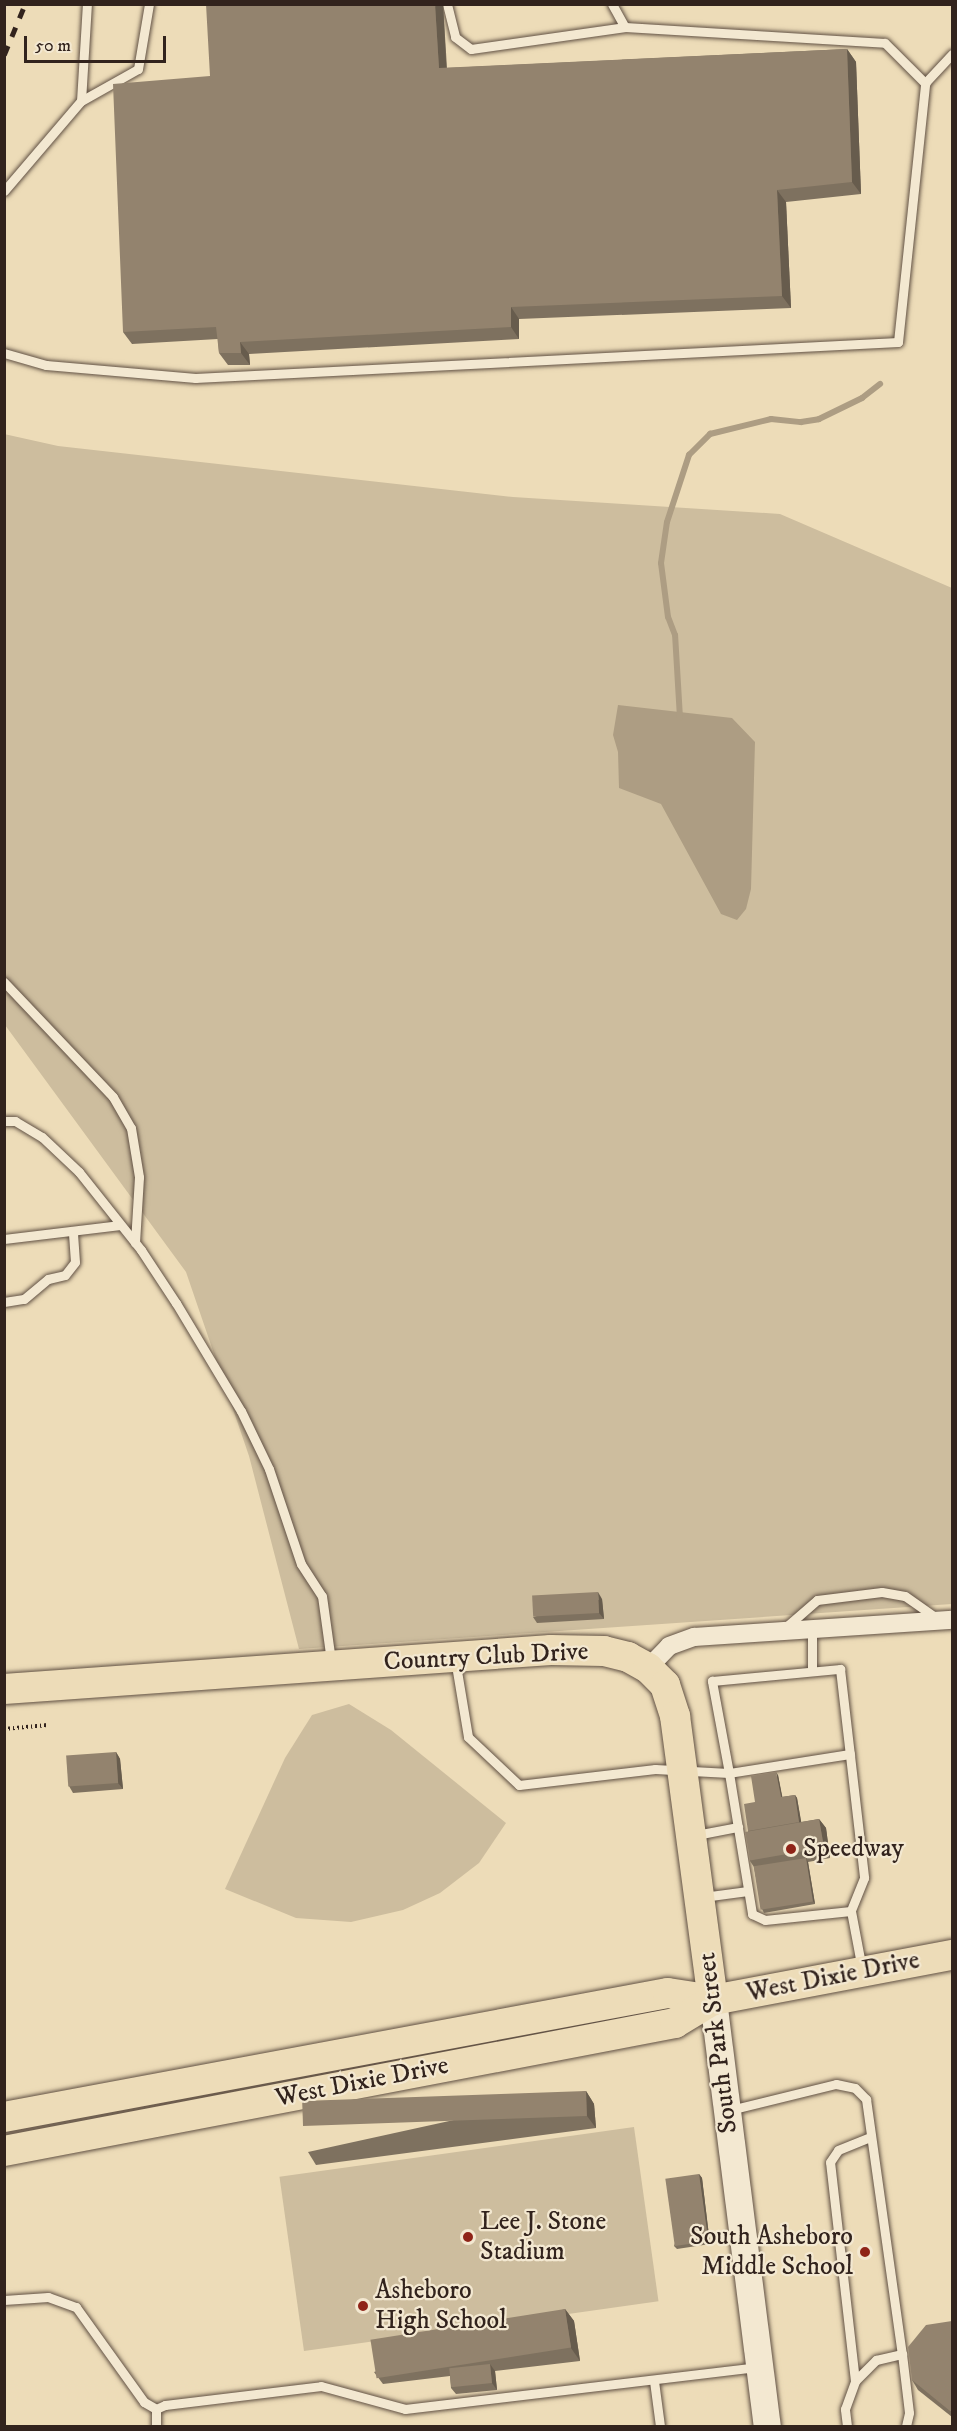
<!DOCTYPE html>
<style>
body{margin:0}
#map{position:relative;width:957px;height:2431px;overflow:hidden;background:#eddcb8;font-family:"IM FELL DW Pica",serif}
div>[style]{position:absolute}
[style*='--x']{left:calc(var(--x)*1px);top:calc(var(--y)*1px);width:calc(var(--w)*1px);rotate:calc(var(--a)*1deg)}
.green>*{inset:0;background:#cdbd9e;transform-origin:0 0}
.water>*{inset:0;background:#ad9d83}
.stream>*{height:6px;margin:-3px;padding:0 3px;transform-origin:3px;border-radius:3px;background:#ad9d83}
.path>*{height:4px;margin-top:-2px;transform-origin:0;background:repeating-linear-gradient(90deg,#32231d 0 1.5px,transparent 0 4.5px)}
.roads{filter:drop-shadow(0 0 2px #615144) drop-shadow(0 0 2px #615144)}
.lane>*{height:9px;margin:-4.5px;padding:0 4.5px;transform-origin:4.5px;border-radius:4.5px;background:#f3e8d1}
.street>*{height:18px;margin:-9px;padding:0 9px;transform-origin:9px;border-radius:9px;background:#f3e8d1}
.secondary>*{height:27px;margin:-13.5px;padding:0 13.5px;transform-origin:13.5px;border-radius:13.5px;background:#f3e8d1}
.primary>*{height:30px;margin:-15px;padding:0 15px;transform-origin:15px;border-radius:15px;background:#eddcb8}
.rail>*{height:4.5px;margin-top:-2.25px;transform-origin:0;background:repeating-linear-gradient(90deg,#32231d 0 10px,transparent 0 20px)}
.wall>*{inset:0;background:#7e715f}
.shaded-wall>*{inset:0;background:#675c4d}
.building>*{inset:0;background:#93836e;transform-origin:0 0}
.dots>*{width:16px;height:16px;translate:-50% -50%;box-sizing:border-box;border:3px solid #f3e8d1;border-radius:50%}
span{translate:-50% -50%;white-space:nowrap;text-align:center;line-height:1.15;-webkit-text-stroke:4.5px #f3e8d1;paint-order:stroke}
.street-label{font-size:26px;color:#32231d}
.poi-label{font-size:26px;color:#32231d}
.left{translate:0 -50%;text-align:left}
.right{translate:-100% -50%;text-align:right}
.frame{position:absolute;inset:0;border:6px solid #32231d;pointer-events:none}
.scale{position:absolute;left:24px;top:36px;width:142px;height:27px;box-sizing:border-box;border:3px solid #32231d;border-top:0;padding-left:8px;font-size:18px;line-height:21px;white-space:nowrap;color:#32231d;-webkit-text-stroke:4px #f3e8d1;paint-order:stroke}
</style>
<div id="map">
<div class="green">
<i style="clip-path:polygon(4px 434px,58px 446px,513px 497px,780px 514px,952px 588px,952px 1604px,299px 1649px,249px 1456px,186px 1272px,5px 1025px)"></i>
<i style="clip-path:polygon(349px 1704px,391px 1730px,506px 1823px,479px 1863px,440px 1893px,403px 1910px,351px 1922px,296px 1918px,225px 1889px,285px 1758px,312px 1715px)"></i>
<i style="left:634px;top:2127px;width:176px;height:358px;rotate:82deg"></i>
</div>
<div class="water">
<i style="clip-path:polygon(618px 705px,732px 718px,755px 742px,751px 889px,746px 909px,737px 920px,721px 914px,661px 804px,619px 788px,618px 752px,613px 735px)"></i>
</div>
<div class="stream">
<i style="--x:680;--y:718;--w:83;--a:-93.4"></i>
<i style="--x:675;--y:635;--w:19;--a:-111"></i>
<i style="--x:668;--y:617;--w:54;--a:-97.4"></i>
<i style="--x:661;--y:563;--w:41;--a:-81.7"></i>
<i style="--x:667;--y:522;--w:71;--a:-71.8"></i>
<i style="--x:689;--y:455;--w:30;--a:-45"></i>
<i style="--x:710;--y:434;--w:63;--a:-13.8"></i>
<i style="--x:771;--y:419;--w:30;--a:6"></i>
<i style="--x:801;--y:422;--w:18;--a:-9"></i>
<i style="--x:819;--y:419;--w:48;--a:-26"></i>
<i style="--x:862;--y:398;--w:23;--a:-38"></i>
</div>
<div class="path">
<i style="--x:4;--y:1729;--w:44;--a:-5.2"></i>
</div>
<div class="roads">
<div class="lane">
<i style="--x:447;--y:4;--w:34;--a:76"></i>
<i style="--x:455;--y:37;--w:20;--a:37"></i>
<i style="--x:471;--y:49;--w:156;--a:-8.1"></i>
<i style="--x:612;--y:4;--w:26;--a:61"></i>
<i style="--x:625;--y:27;--w:260;--a:3.5"></i>
<i style="--x:885;--y:43;--w:57;--a:45"></i>
<i style="--x:81;--y:101;--w:65;--a:-29.3"></i>
<i style="--x:138;--y:69;--w:66;--a:-80.4"></i>
<i style="--x:4;--y:191;--w:118;--a:-49.5"></i>
<i style="--x:81;--y:101;--w:97;--a:-86.5"></i>
<i style="--x:4;--y:353;--w:44;--a:15.9"></i>
<i style="--x:46;--y:365;--w:150;--a:5"></i>
<i style="--x:195;--y:378;--w:704;--a:-2.93"></i>
<i style="--x:898;--y:342;--w:260;--a:-84"></i>
<i style="--x:925;--y:83;--w:40;--a:-47"></i>
<i style="--x:4;--y:982;--w:158;--a:46.5"></i>
<i style="--x:113;--y:1097;--w:36;--a:60"></i>
<i style="--x:131;--y:1128;--w:50;--a:80.7"></i>
<i style="--x:139;--y:1177;--w:66;--a:93.5"></i>
<i style="--x:4;--y:1121;--w:11;--a:0"></i>
<i style="--x:15;--y:1121;--w:31;--a:31"></i>
<i style="--x:42;--y:1137;--w:51;--a:43.4"></i>
<i style="--x:79;--y:1172;--w:100;--a:51.5"></i>
<i style="--x:141;--y:1250;--w:64;--a:56.6"></i>
<i style="--x:176;--y:1303;--w:126;--a:59"></i>
<i style="--x:241;--y:1411;--w:64;--a:64.2"></i>
<i style="--x:269;--y:1469;--w:100;--a:71.4"></i>
<i style="--x:301;--y:1564;--w:38;--a:57"></i>
<i style="--x:322;--y:1596;--w:66;--a:82.1"></i>
<i style="--x:4;--y:1239;--w:117;--a:-6.9"></i>
<i style="--x:4;--y:1302;--w:20;--a:-9"></i>
<i style="--x:24;--y:1299;--w:31;--a:-40"></i>
<i style="--x:48;--y:1279;--w:17;--a:-13"></i>
<i style="--x:65;--y:1275;--w:16;--a:-52"></i>
<i style="--x:75;--y:1262;--w:31;--a:-94"></i>
<i style="--x:786;--y:1627;--w:41;--a:-41.1"></i>
<i style="--x:817;--y:1600;--w:65;--a:-7"></i>
<i style="--x:882;--y:1592;--w:23;--a:10"></i>
<i style="--x:905;--y:1596;--w:39;--a:35"></i>
<i style="--x:812;--y:1629;--w:42;--a:90"></i>
<i style="--x:455;--y:1659;--w:79;--a:80.5"></i>
<i style="--x:468;--y:1737;--w:70;--a:43.3"></i>
<i style="--x:519;--y:1785;--w:137;--a:-6.7"></i>
<i style="--x:655;--y:1769;--w:74;--a:3.1"></i>
<i style="--x:729;--y:1773;--w:94;--a:-100.5"></i>
<i style="--x:712;--y:1681;--w:129;--a:-5.4"></i>
<i style="--x:840;--y:1669;--w:210;--a:83.4"></i>
<i style="--x:864;--y:1878;--w:35;--a:112"></i>
<i style="--x:851;--y:1911;--w:59;--a:79.3"></i>
<i style="--x:850;--y:1754;--w:122;--a:171.1"></i>
<i style="--x:729;--y:1773;--w:143;--a:80.7"></i>
<i style="--x:752;--y:1914;--w:14;--a:25"></i>
<i style="--x:765;--y:1920;--w:86;--a:-6"></i>
<i style="--x:696;--y:1835;--w:43;--a:-10.8"></i>
<i style="--x:703;--y:1897;--w:45;--a:-7.6"></i>
<i style="--x:730;--y:2110;--w:109;--a:-13.8"></i>
<i style="--x:836;--y:2084;--w:19;--a:12"></i>
<i style="--x:855;--y:2088;--w:16;--a:45"></i>
<i style="--x:866;--y:2099;--w:258;--a:82"></i>
<i style="--x:902;--y:2354;--w:59;--a:83.2"></i>
<i style="--x:909;--y:2413;--w:13;--a:103"></i>
<i style="--x:4;--y:2300;--w:44;--a:-3.9"></i>
<i style="--x:48;--y:2297;--w:30;--a:20"></i>
<i style="--x:76;--y:2307;--w:117;--a:54.4"></i>
<i style="--x:144;--y:2402;--w:14;--a:30"></i>
<i style="--x:654;--y:2381;--w:45;--a:82.4"></i>
<i style="--x:855;--y:2381;--w:220;--a:-96.5"></i>
<i style="--x:830;--y:2162;--w:14;--a:-56"></i>
<i style="--x:838;--y:2150;--w:35;--a:-22"></i>
<i style="--x:156;--y:2426;--w:17;--a:-90"></i>
<i style="--x:156;--y:2409;--w:10;--a:-24"></i>
<i style="--x:165;--y:2405;--w:157;--a:-6.9"></i>
<i style="--x:321;--y:2386;--w:87;--a:15.3"></i>
<i style="--x:405;--y:2409;--w:356;--a:-6.8"></i>
<i style="--x:847;--y:2426;--w:17;--a:-97"></i>
<i style="--x:845;--y:2409;--w:30;--a:-70"></i>
<i style="--x:855;--y:2381;--w:30;--a:-45"></i>
<i style="--x:876;--y:2360;--w:27;--a:-13"></i>
</div>
<div class="street">
<i style="--x:648;--y:1668;--w:30;--a:-46"></i>
<i style="--x:669;--y:1646;--w:27;--a:-20"></i>
<i style="--x:694;--y:1637;--w:259;--a:-3.8"></i>
</div>
<div class="secondary">
<i style="--x:713;--y:2000;--w:429;--a:82.8"></i>
</div>
<div class="primary">
<i style="--x:4;--y:1689;--w:548;--a:-4.08"></i>
<i style="--x:551;--y:1650;--w:53;--a:1.1"></i>
<i style="--x:604;--y:1651;--w:25;--a:14"></i>
<i style="--x:628;--y:1657;--w:23;--a:29"></i>
<i style="--x:648;--y:1668;--w:24;--a:45"></i>
<i style="--x:665;--y:1685;--w:33;--a:72"></i>
<i style="--x:675;--y:1716;--w:287;--a:82.4"></i>
<i style="--x:4;--y:2117;--w:675;--a:-10.58"></i>
<i style="--x:668;--y:1993;--w:46;--a:8.8"></i>
<i style="--x:713;--y:2000;--w:243;--a:-10.7"></i>
<i style="--x:4;--y:2151;--w:683;--a:-10.8"></i>
<i style="--x:675;--y:2023;--w:44;--a:-31.2"></i>
</div>
</div>
<div class="rail">
<i style="--x:4;--y:55;--w:55;--a:-67.6"></i>
</div>
<div class="wall">
<i style="clip-path:polygon(443px 4px,447px 68px,847px 49px,856px 62px,861px 194px,786px 202px,791px 308px,519px 319px,519px 339px,249px 354px,250px 365px,228px 365px,219px 353px,218px 339px,132px 344px,123px 332px,210px 76px)"></i>
<i style="clip-path:polygon(602px 1599px,604px 1619px,537px 1623px,533px 1617px)"></i>
<i style="clip-path:polygon(116px 1752px,120px 1759px,123px 1789px,73px 1793px,69px 1786px)"></i>
<i style="clip-path:polygon(778px 1775px,782px 1797px,795px 1795px,797px 1798px,801px 1822px,819px 1819px,826px 1828px,830px 1858px,808px 1862px,815px 1904px,764px 1913px,762px 1909px,754px 1867px,750px 1861px,748px 1831px,755px 1802px)"></i>
<i style="clip-path:polygon(586px 2091px,594px 2104px,596px 2128px,316px 2165px,308px 2152px)"></i>
<i style="clip-path:polygon(699px 2174px,702px 2178px,710px 2244px,677px 2249px,674px 2246px)"></i>
<i style="clip-path:polygon(565px 2309px,574px 2321px,580px 2361px,495px 2371px,497px 2390px,456px 2394px,451px 2388px,450px 2376px,383px 2384px,374px 2372px)"></i>
<i style="clip-path:polygon(952px 2321px,952px 2417px,918px 2390px,912px 2380px)"></i>
</div>
<div class="shaded-wall">
<i style="clip-path:polygon(435px 4px,443px 4px,447px 80px,439px 68px)"></i>
<i style="clip-path:polygon(847px 49px,856px 62px,861px 194px,852px 182px)"></i>
<i style="clip-path:polygon(777px 190px,786px 202px,791px 308px,782px 296px)"></i>
<i style="clip-path:polygon(511px 307px,519px 319px,519px 339px,511px 327px)"></i>
<i style="clip-path:polygon(240px 342px,249px 354px,250px 365px,241px 353px)"></i>
<i style="clip-path:polygon(598px 1592px,602px 1599px,604px 1619px,599px 1613px)"></i>
<i style="clip-path:polygon(116px 1752px,120px 1759px,123px 1789px,118px 1783px)"></i>
<i style="clip-path:polygon(776px 1772px,778px 1775px,783px 1800px,781px 1797px)"></i>
<i style="clip-path:polygon(795px 1795px,797px 1798px,803px 1832px,800px 1829px)"></i>
<i style="clip-path:polygon(819px 1819px,826px 1828px,830px 1858px,824px 1848px)"></i>
<i style="clip-path:polygon(806px 1858px,808px 1862px,815px 1904px,813px 1901px)"></i>
<i style="clip-path:polygon(586px 2091px,594px 2104px,596px 2128px,587px 2116px)"></i>
<i style="clip-path:polygon(699px 2174px,702px 2178px,710px 2244px,708px 2241px)"></i>
<i style="clip-path:polygon(565px 2309px,574px 2321px,580px 2361px,571px 2348px)"></i>
<i style="clip-path:polygon(490px 2364px,495px 2371px,497px 2390px,492px 2383px)"></i>
</div>
<div class="building">
<i style="clip-path:polygon(206px 4px,435px 4px,439px 68px,847px 49px,852px 182px,777px 190px,782px 296px,511px 307px,511px 327px,240px 342px,241px 353px,219px 353px,216px 327px,123px 332px,113px 84px,210px 76px)"></i>
<i style="left:598px;top:1592px;width:21px;height:66px;rotate:87deg"></i>
<i style="left:116px;top:1752px;width:31px;height:50px;rotate:86deg"></i>
<i style="clip-path:polygon(776px 1772px,781px 1797px,795px 1795px,799px 1822px,748px 1831px,744px 1804px,755px 1802px,751px 1776px)"></i>
<i style="left:819px;top:1819px;width:29px;height:75px;rotate:80deg"></i>
<i style="left:806px;top:1858px;width:44px;height:53px;rotate:81deg"></i>
<i style="left:586px;top:2091px;width:25px;height:284px;rotate:88deg"></i>
<i style="left:699px;top:2174px;width:68px;height:34px;rotate:82deg"></i>
<i style="left:565px;top:2309px;width:39px;height:197px;rotate:81deg"></i>
<i style="clip-path:polygon(952px 2321px,952px 2411px,950px 2411px,912px 2380px,908px 2347px,926px 2325px)"></i>
<i style="left:490px;top:2364px;width:19px;height:41px;rotate:84deg"></i>
</div>
<div class="dots">
<i style="left:791px;top:1849px;background:#8f2418"></i>
<i style="left:468px;top:2237px;background:#8f2418"></i>
<i style="left:865px;top:2252px;background:#8f2418"></i>
<i style="left:363px;top:2306px;background:#8f2418"></i>
</div>
<div class="street-label">
<span style="left:486px;top:1657px;rotate:-3deg">Country Club Drive</span>
<span style="left:833px;top:1977px;rotate:-11deg">West Dixie Drive</span>
<span style="left:718px;top:2043px;rotate:-97deg">South Park Street</span>
<span style="left:362px;top:2082px;rotate:-11deg">West Dixie Drive</span>
</div>
<div class="poi-label">
<span class="left" style="left:803px;top:1849px">Speedway</span>
<span class="left" style="left:480px;top:2237px">Lee J. Stone<br>Stadium</span>
<span class="right" style="left:853px;top:2252px">South Asheboro<br>Middle School</span>
<span class="left" style="left:375px;top:2306px">Asheboro<br>High School</span>
</div>
<div class="frame"></div>
<div class="scale">50 m</div>
</div>
